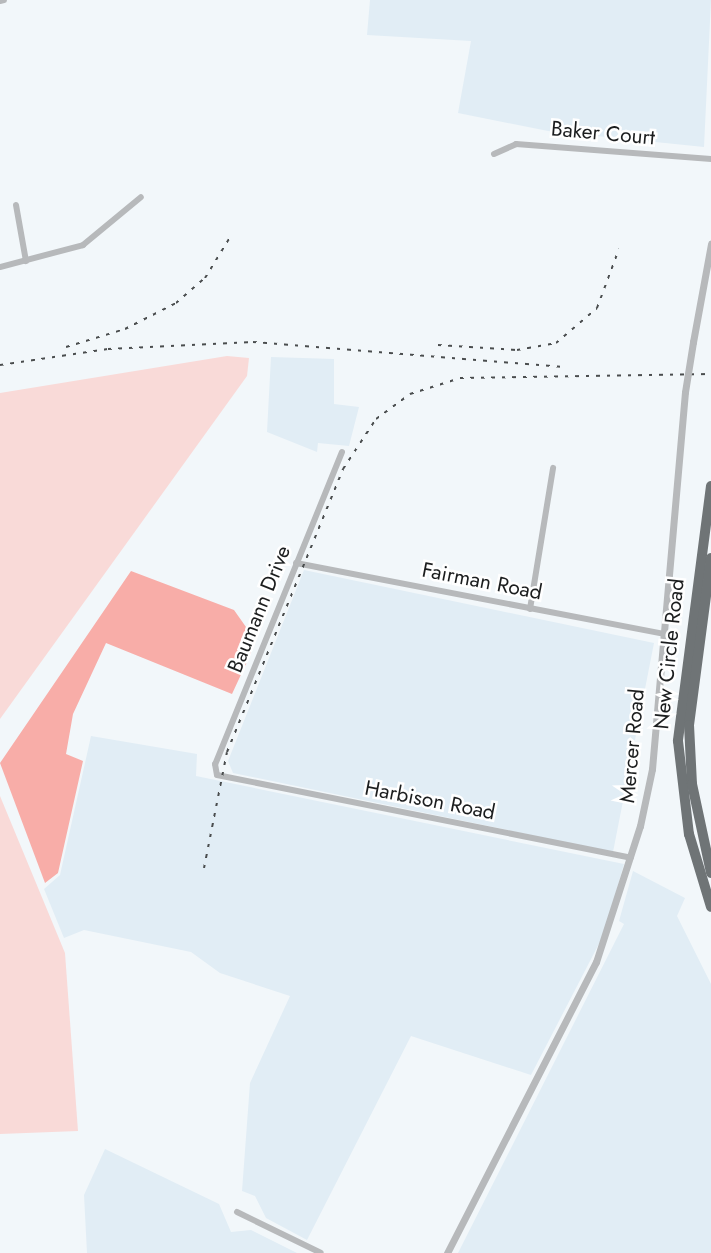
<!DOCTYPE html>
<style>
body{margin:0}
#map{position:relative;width:711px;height:1253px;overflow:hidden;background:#f2f7fa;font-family:Jost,sans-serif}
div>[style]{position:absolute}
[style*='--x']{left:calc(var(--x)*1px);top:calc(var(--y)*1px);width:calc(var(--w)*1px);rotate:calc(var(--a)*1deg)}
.built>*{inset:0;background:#e1edf5}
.green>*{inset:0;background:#f9dad8}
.forest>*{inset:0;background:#f8ada8}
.minor>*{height:6px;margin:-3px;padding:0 3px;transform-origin:3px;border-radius:3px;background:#b7b9bb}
.tertiary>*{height:7px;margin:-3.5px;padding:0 3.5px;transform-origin:3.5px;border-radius:3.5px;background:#b7b9bb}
.motorway>*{height:10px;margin:-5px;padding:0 5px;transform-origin:5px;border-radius:5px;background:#6f7476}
.rail>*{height:2px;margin-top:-1px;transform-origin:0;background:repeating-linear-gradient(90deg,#4a4d4e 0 3.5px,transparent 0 10.5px)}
.tertiary-bridge>*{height:7px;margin:-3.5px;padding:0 3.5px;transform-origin:3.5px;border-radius:3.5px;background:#b7b9bb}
span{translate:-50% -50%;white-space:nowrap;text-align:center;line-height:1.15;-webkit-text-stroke:5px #fff;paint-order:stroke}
.street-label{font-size:21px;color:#1b1d1e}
</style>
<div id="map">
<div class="built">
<i style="clip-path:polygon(370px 0,711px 0,704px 147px,548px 131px,458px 113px,471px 41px,367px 35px)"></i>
<i style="clip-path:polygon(271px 357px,334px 359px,334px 404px,359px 407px,349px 446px,318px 443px,317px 452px,267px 432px)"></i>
<i style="clip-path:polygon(304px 570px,654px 643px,613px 852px,233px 773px,228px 761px)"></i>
<i style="clip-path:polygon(91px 736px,197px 754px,196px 776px,624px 864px,604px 934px,531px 1075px,411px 1036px,307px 1240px,266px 1218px,255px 1196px,242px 1191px,250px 1083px,290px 996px,220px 973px,191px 952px,84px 930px,64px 938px,44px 889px,60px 875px)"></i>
<i style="clip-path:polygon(633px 871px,685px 898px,677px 916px,711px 984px,711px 1253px,458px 1253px,624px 924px,619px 921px)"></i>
<i style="clip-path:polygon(105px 1149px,219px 1204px,231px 1232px,251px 1230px,297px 1253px,87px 1253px,84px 1195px)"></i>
</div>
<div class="green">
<i style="clip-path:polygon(227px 356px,249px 358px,247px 376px,0 719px,0 393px)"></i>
<i style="clip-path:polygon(0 796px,65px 953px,78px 1131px,0 1134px)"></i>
</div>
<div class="forest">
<i style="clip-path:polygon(131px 571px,234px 610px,246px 627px,251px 653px,232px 694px,106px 643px,73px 714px,66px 754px,83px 761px,58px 873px,45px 883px,0 763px)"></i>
</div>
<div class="minor">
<i style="--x:0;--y:1;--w:4;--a:-14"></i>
<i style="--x:494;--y:154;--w:24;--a:-24"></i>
<i style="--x:516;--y:144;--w:196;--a:4.4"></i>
<i style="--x:16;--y:205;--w:57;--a:79.9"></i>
<i style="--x:0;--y:267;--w:86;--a:-14.8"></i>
<i style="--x:83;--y:245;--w:75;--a:-39.6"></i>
<i style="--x:342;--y:452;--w:337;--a:112.1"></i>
<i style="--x:215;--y:764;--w:11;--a:80"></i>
<i style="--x:217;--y:775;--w:422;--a:11.3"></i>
<i style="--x:296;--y:563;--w:372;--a:10.9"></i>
<i style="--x:530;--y:609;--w:143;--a:-80.7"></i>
<i style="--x:237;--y:1212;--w:93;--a:26"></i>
</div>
<div class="tertiary">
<i style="--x:693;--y:342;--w:100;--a:-79.6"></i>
<i style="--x:447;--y:1253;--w:327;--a:-62.9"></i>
<i style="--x:596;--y:962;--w:143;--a:-72.1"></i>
<i style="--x:640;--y:826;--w:58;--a:-78.1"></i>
<i style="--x:652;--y:769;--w:378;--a:-85"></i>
</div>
<div class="motorway">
<i style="--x:711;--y:486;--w:257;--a:97.4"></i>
<i style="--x:678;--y:741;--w:94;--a:83.3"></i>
<i style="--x:689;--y:834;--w:76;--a:73.2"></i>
<i style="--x:711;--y:558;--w:168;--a:97.5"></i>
<i style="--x:689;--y:725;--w:59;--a:87.1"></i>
<i style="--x:692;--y:784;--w:91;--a:77.9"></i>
</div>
<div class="rail">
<i style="--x:438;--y:345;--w:79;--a:3.6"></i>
<i style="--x:517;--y:350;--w:40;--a:-10"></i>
<i style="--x:556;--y:343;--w:54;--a:-40.5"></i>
<i style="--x:597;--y:308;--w:63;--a:-69.6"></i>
<i style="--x:66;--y:347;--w:62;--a:-17"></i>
<i style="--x:125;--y:329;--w:57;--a:-27"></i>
<i style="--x:176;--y:303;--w:38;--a:-41"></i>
<i style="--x:205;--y:278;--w:52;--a:-58.5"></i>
<i style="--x:0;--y:365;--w:109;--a:-8.4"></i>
<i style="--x:108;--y:349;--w:145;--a:-2.8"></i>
<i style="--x:253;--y:342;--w:312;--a:4.6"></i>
<i style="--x:204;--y:868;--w:118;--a:-78.8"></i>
<i style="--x:227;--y:752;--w:306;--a:-67.7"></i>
<i style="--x:343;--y:469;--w:60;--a:-56.6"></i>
<i style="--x:376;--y:419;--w:42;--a:-36.3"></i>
<i style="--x:410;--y:394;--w:52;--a:-17.7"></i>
<i style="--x:460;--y:378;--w:251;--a:-0.9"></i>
</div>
<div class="tertiary-bridge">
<i style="--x:685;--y:392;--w:51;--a:-80.9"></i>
</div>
<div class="street-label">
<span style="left:603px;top:133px;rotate:5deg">Baker Court</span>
<span style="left:482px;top:581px;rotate:11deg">Fairman Road</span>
<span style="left:259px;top:609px;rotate:-68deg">Baumann Drive</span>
<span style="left:669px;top:654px;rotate:-84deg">New Circle Road</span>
<span style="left:632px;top:746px;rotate:-85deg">Mercer Road</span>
<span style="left:430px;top:800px;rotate:11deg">Harbison Road</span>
</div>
</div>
